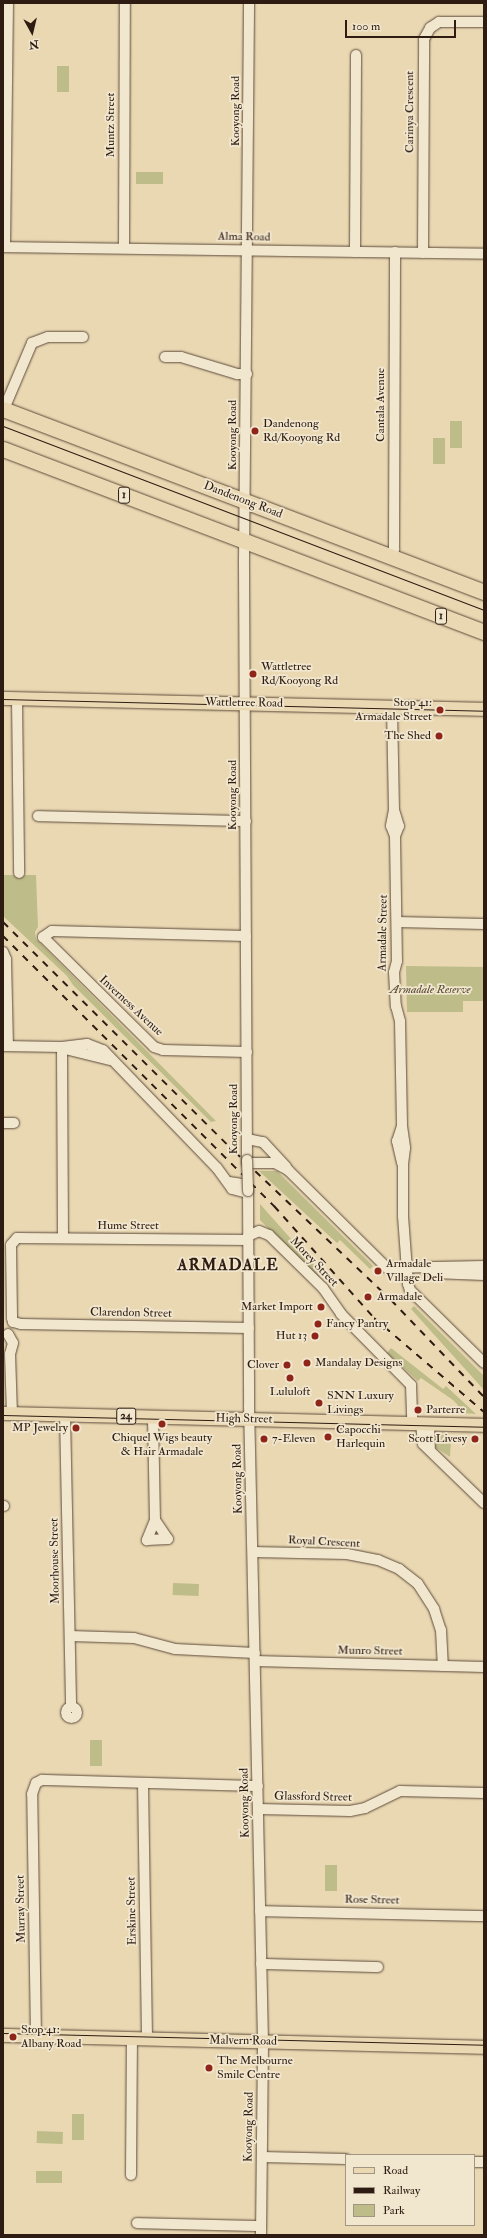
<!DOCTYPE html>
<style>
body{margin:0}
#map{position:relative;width:487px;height:2238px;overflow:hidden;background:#ead8b3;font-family:"IM FELL Double Pica",serif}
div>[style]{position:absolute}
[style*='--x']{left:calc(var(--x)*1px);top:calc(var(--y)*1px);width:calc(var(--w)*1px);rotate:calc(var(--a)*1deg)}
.green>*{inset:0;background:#bebc88;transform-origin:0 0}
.roads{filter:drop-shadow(0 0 1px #5d4b3a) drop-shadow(0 0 1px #5d4b3a)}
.minor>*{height:10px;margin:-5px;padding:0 5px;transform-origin:5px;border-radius:5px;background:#f1e6ce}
.minor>.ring{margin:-5px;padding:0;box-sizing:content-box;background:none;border:10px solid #f1e6ce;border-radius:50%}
.major>*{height:13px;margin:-6.5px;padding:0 6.5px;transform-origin:6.5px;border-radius:6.5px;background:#ead8b3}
.highway>*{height:15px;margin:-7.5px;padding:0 7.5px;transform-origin:7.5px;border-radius:7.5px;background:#ead8b3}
.tram>*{height:1px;margin:-0.5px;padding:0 0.5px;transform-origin:0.5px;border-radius:0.5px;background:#2e1c12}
.rail>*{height:2px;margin-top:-1px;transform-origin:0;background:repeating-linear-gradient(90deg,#2e1c12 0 7px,transparent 0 14px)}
.bridges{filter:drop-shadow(0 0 1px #5d4b3a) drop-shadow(0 0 1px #5d4b3a)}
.minor-bridge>*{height:10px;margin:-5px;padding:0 5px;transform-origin:5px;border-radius:5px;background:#f1e6ce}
.dots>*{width:11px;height:11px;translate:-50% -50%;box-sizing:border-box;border:2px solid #f1e6ce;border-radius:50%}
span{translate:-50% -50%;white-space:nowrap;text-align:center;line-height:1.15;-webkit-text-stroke:3.5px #f1e6ce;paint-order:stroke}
.shield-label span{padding:1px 3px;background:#f1e6ce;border:1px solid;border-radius:3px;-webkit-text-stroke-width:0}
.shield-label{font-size:11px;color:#2e1c12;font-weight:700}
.street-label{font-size:12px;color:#2e1c12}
.poi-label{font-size:12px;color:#2e1c12}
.left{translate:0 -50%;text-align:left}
.right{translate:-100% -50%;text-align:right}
.park-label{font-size:12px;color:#594c35;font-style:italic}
.district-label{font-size:16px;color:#2e1c12;font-weight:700;letter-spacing:1px}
.frame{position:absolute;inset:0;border:4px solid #2e1c12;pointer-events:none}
.legend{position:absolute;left:345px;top:2154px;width:130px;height:72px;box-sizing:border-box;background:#f1e6ce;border:1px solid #a39583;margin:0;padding:5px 7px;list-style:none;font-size:12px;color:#2e1c12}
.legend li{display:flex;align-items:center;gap:8px;height:20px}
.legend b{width:20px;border:1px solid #a39583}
.north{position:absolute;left:12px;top:12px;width:40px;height:40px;-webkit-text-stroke:3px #f1e6ce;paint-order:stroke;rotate:172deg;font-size:11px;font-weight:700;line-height:16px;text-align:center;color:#2e1c12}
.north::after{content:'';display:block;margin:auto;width:14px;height:18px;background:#2e1c12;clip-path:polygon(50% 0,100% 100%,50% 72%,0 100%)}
.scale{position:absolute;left:345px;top:20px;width:111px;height:18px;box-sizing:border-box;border:2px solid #2e1c12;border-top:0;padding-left:5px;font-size:12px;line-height:14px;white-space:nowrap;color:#2e1c12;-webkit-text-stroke:3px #f1e6ce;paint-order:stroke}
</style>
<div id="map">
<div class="green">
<i style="left:57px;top:66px;width:12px;height:26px"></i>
<i style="left:136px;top:172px;width:27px;height:12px"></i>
<i style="left:462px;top:421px;width:27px;height:12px;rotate:90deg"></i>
<i style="left:433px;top:438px;width:12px;height:26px"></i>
<i style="clip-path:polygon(4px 875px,36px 875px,38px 927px,35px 932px,36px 939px,216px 1121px,211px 1122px,73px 985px,67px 976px,3px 916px)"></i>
<i style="clip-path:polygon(406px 966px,484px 967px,484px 1001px,463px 1001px,463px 1012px,407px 1012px)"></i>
<i style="clip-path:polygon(259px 1171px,277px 1171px,373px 1266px,370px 1269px,340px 1240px,337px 1243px)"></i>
<i style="clip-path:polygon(260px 1204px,315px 1266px,313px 1268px,333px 1294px,260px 1220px)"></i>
<i style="clip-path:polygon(414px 1306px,484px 1376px,484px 1390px,411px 1309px)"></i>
<i style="clip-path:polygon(391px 1348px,443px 1389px,446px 1386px,476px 1414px,462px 1413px,456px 1409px,458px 1405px,453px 1400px,421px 1378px,418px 1381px,387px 1353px)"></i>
<i style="clip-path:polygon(433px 1435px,446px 1435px,451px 1439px,450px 1457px,435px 1447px)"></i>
<i style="left:173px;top:1583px;width:26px;height:12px;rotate:2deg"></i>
<i style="left:90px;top:1740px;width:12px;height:26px"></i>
<i style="left:325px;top:1865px;width:12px;height:26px"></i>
<i style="left:72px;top:2114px;width:12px;height:26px"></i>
<i style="left:37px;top:2131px;width:26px;height:12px;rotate:2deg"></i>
<i style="left:36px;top:2171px;width:26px;height:12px"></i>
</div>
<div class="roads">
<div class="minor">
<i style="--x:3;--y:247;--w:481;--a:0.8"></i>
<i style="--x:5;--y:247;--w:244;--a:-89.3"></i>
<i style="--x:124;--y:248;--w:245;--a:-89.8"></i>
<i style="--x:355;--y:252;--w:197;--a:-89.7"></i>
<i style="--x:423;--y:253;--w:214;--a:-89.7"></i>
<i style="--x:424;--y:39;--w:13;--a:-61"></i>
<i style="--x:430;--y:28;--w:11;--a:-34"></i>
<i style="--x:439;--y:22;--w:45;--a:0"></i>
<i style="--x:165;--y:357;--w:16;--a:0"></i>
<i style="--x:181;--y:357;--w:59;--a:16.9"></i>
<i style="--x:237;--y:374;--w:10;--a:0"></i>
<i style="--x:4;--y:409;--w:72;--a:-67"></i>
<i style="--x:32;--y:343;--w:17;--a:-21"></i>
<i style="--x:48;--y:337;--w:35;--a:0"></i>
<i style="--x:391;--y:557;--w:9;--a:-69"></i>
<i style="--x:394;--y:549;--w:297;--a:-89.8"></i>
<i style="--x:17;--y:698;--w:175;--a:89.3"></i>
<i style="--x:392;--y:707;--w:103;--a:88.9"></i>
<i style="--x:394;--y:810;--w:16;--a:101"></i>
<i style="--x:391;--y:826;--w:11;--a:68"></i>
<i style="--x:395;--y:836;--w:125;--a:89.1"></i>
<i style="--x:397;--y:961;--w:11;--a:105"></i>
<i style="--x:394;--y:972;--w:34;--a:87"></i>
<i style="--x:396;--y:1006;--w:16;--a:75"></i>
<i style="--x:400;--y:1021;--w:105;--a:88.9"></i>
<i style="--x:402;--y:1126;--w:22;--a:82"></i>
<i style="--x:405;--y:1148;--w:16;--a:97"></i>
<i style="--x:403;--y:1164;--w:52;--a:90"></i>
<i style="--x:403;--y:1216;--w:68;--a:85.8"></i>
<i style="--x:408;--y:1284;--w:6;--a:72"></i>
<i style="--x:410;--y:1290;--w:104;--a:44.6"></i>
<i style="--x:394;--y:810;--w:17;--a:73"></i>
<i style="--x:399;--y:826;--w:11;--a:112"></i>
<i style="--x:38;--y:816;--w:208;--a:1.4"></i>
<i style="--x:397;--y:922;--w:87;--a:1.3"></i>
<i style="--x:246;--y:936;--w:194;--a:-178.5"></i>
<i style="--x:52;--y:931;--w:11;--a:146"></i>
<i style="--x:43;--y:937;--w:156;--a:44.7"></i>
<i style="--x:154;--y:1047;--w:9;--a:18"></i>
<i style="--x:163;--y:1050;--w:84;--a:1.4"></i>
<i style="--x:3;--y:952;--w:8;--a:67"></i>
<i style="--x:6;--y:959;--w:87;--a:88.7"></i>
<i style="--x:3;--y:1046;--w:59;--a:1"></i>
<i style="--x:62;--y:1047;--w:25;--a:-7"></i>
<i style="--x:87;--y:1044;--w:17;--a:21"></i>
<i style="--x:103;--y:1050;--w:164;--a:46"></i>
<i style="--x:217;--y:1168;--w:26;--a:54"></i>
<i style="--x:232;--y:1189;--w:16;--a:14"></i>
<i style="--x:62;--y:1047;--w:191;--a:89.7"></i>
<i style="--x:65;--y:1049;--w:46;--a:13.7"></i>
<i style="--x:3;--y:1123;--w:11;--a:0"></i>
<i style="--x:402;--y:1126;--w:16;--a:108"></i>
<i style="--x:397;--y:1141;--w:23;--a:77"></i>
<i style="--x:247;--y:1139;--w:16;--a:11"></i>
<i style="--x:263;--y:1142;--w:34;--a:47"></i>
<i style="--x:247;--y:1160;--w:601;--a:-90.29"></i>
<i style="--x:244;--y:559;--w:556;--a:-89.48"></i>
<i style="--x:247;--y:1163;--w:28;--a:0"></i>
<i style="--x:275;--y:1163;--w:15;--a:28"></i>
<i style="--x:288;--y:1170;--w:139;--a:44.7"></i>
<i style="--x:387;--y:1268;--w:97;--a:-1.2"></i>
<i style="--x:229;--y:1182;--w:13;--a:9"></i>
<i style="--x:248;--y:1191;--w:214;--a:89.7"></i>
<i style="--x:249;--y:1405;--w:639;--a:88.74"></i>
<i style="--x:263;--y:2044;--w:191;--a:90.6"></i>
<i style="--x:248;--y:1236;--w:12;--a:-24"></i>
<i style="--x:259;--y:1231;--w:11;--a:22"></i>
<i style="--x:269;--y:1235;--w:76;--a:44.5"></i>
<i style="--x:323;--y:1288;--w:32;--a:55"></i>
<i style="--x:341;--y:1314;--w:100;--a:45.4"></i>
<i style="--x:411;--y:1385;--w:38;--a:88"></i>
<i style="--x:248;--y:1240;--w:231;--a:-179.5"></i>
<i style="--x:17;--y:1238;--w:9;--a:131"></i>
<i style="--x:11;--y:1245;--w:73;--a:89.2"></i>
<i style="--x:12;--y:1318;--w:4;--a:76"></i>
<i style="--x:13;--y:1322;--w:8;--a:14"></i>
<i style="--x:21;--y:1324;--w:228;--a:1"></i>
<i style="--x:425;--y:1268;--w:10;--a:29"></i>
<i style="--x:434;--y:1273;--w:50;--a:2.3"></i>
<i style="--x:8;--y:1334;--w:10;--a:61"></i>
<i style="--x:13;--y:1343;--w:11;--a:105"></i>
<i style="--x:10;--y:1354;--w:60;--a:88.1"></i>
<i style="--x:65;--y:1415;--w:292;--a:88.8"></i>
<i style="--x:153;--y:1417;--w:103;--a:88.9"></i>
<i style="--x:155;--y:1520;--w:22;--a:112"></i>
<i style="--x:147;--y:1540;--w:21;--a:-3"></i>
<i style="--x:421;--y:1424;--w:20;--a:84"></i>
<i style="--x:423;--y:1444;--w:85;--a:44"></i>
<i style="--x:429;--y:1424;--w:25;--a:88"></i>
<i style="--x:3;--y:1506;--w:1;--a:0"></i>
<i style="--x:155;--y:1520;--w:23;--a:56"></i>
<i style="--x:253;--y:1552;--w:94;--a:1.2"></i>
<i style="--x:347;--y:1554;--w:32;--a:11"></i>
<i style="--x:378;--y:1560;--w:23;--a:23"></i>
<i style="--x:399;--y:1569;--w:24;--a:38"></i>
<i style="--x:418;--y:1584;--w:30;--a:57"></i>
<i style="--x:434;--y:1609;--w:22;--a:72"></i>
<i style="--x:441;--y:1630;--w:36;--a:87"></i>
<i style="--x:70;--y:1636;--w:64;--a:1.8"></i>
<i style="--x:134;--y:1638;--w:42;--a:15"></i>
<i style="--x:175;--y:1649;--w:80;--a:2.9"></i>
<i style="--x:255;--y:1661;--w:229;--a:1.5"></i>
<i class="ring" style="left:65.5px;top:1706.5px;width:1px;height:1px"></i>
<i style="--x:143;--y:1783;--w:256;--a:89.1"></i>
<i style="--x:258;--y:1809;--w:92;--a:1.2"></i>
<i style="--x:350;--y:1811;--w:15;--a:-11"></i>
<i style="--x:365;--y:1808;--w:39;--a:-26"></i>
<i style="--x:400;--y:1791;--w:84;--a:1.4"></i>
<i style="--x:260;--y:1911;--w:224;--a:1.3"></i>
<i style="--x:261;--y:1964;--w:117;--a:1.5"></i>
<i style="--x:36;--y:2036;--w:242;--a:-90.9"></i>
<i style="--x:32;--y:1794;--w:12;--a:-70"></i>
<i style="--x:36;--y:1783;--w:7;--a:-27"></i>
<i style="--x:42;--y:1780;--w:216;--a:1.6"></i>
<i style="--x:262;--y:2157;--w:84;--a:1.4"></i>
<i style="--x:474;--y:2162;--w:10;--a:0"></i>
<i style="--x:131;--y:2175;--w:137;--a:-89.6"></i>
<i style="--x:137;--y:2223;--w:124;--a:1.4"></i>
</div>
<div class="major">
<i style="--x:3;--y:698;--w:481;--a:1.3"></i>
<i style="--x:3;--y:1413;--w:481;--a:1.4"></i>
<i style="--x:3;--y:2035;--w:481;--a:1.4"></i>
</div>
<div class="highway">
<i style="--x:3;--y:409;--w:515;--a:20.83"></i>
<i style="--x:3;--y:449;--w:515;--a:20.83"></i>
</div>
</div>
<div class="tram">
<i style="--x:3;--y:426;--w:515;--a:20.93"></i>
<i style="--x:3;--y:699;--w:481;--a:1.4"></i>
<i style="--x:3;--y:1415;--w:481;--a:1.4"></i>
<i style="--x:3;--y:2033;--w:481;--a:1.4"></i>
</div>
<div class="rail">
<i style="--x:3;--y:922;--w:327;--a:44.8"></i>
<i style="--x:235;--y:1152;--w:215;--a:43.5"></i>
<i style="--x:391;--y:1300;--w:134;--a:46.2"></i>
<i style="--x:3;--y:936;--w:383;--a:44.9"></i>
<i style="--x:274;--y:1206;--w:150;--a:48.2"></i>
<i style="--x:374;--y:1318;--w:145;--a:40.5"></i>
</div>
<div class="bridges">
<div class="minor-bridge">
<i style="--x:247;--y:1160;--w:31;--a:88"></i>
</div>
</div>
<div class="dots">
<i style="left:255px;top:431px;background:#8f2418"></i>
<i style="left:253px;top:674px;background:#8f2418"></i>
<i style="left:440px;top:710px;background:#8f2418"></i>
<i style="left:439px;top:736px;background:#8f2418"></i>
<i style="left:378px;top:1271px;background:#8f2418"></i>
<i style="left:368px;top:1297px;background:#8f2418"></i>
<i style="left:321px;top:1307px;background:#8f2418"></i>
<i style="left:318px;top:1324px;background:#8f2418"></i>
<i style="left:315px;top:1336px;background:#8f2418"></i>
<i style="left:307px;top:1363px;background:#8f2418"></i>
<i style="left:287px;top:1365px;background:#8f2418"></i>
<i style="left:290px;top:1378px;background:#8f2418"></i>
<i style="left:319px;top:1403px;background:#8f2418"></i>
<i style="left:418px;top:1410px;background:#8f2418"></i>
<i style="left:162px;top:1424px;background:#8f2418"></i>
<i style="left:76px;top:1428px;background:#8f2418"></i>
<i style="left:328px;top:1437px;background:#8f2418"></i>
<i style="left:264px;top:1439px;background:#8f2418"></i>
<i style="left:475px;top:1439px;background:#8f2418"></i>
<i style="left:13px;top:2037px;background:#8f2418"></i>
<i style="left:209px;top:2068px;background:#8f2418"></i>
</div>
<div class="shield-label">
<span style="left:124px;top:495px">1</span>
<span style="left:441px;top:616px">1</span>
<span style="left:126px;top:1416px">24</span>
</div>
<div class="street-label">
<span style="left:236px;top:111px;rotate:-90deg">Kooyong Road</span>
<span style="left:410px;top:112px;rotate:-90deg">Carinya Crescent</span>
<span style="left:111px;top:125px;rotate:-90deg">Muntz Street</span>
<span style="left:244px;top:237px;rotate:1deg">Alma Road</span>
<span style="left:381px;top:405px;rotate:-90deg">Cantala Avenue</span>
<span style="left:233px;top:435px;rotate:-90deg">Kooyong Road</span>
<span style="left:243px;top:500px;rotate:21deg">Dandenong Road</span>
<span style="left:244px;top:703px;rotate:1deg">Wattletree Road</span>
<span style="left:233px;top:795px;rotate:-90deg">Kooyong Road</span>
<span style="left:383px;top:933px;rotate:-89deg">Armadale Street</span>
<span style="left:131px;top:1006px;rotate:43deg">Inverness Avenue</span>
<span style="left:234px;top:1119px;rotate:-90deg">Kooyong Road</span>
<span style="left:128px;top:1226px">Hume Street</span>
<span style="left:314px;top:1262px;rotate:46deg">Morey Street</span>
<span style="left:131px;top:1313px;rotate:1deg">Clarendon Street</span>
<span style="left:244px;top:1419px;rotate:1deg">High Street</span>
<span style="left:238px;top:1479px;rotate:-91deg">Kooyong Road</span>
<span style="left:324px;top:1542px;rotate:3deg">Royal Crescent</span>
<span style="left:55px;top:1561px;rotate:-91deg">Moorhouse Street</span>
<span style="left:370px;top:1651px;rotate:1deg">Munro Street</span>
<span style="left:313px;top:1797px;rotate:1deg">Glassford Street</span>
<span style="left:245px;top:1803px;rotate:-91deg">Kooyong Road</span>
<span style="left:372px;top:1900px;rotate:1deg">Rose Street</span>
<span style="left:21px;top:1909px;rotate:-91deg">Murray Street</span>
<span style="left:132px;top:1911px;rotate:-91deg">Erskine Street</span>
<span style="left:243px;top:2041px;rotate:1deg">Malvern Road</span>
<span style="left:249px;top:2127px;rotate:-89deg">Kooyong Road</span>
</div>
<div class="poi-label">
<span class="left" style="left:263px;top:431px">Dandenong<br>Rd/Kooyong Rd</span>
<span class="left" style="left:261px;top:674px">Wattletree<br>Rd/Kooyong Rd</span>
<span class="right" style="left:432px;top:710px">Stop 41:<br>Armadale Street</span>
<span class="right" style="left:431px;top:736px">The Shed</span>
<span class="left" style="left:386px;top:1271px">Armadale<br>Village Deli</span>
<span class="left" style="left:377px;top:1297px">Armadale</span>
<span class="right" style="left:313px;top:1307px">Market Import</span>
<span class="left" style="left:326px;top:1324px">Fancy Pantry</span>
<span class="right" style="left:307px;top:1336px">Hut 13</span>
<span class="left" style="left:315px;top:1363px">Mandalay Designs</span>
<span class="right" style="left:279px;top:1365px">Clover</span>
<span style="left:290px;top:1392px">Lululoft</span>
<span class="left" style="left:327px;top:1403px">SNN Luxury<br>Livings</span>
<span class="left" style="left:426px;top:1410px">Parterre</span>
<span class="right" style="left:68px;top:1428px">MP Jewelry</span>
<span class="left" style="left:336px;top:1437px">Capocchi<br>Harlequin</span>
<span style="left:162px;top:1445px">Chiquel Wigs beauty<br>&amp; Hair Armadale</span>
<span class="left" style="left:272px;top:1439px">7-Eleven</span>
<span class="right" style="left:467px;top:1439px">Scott Livesy</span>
<span class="left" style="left:21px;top:2037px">Stop 41:<br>Albany Road</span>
<span class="left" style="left:217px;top:2068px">The Melbourne<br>Smile Centre</span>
</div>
<div class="park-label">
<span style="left:430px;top:990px">Armadale Reserve</span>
</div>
<div class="district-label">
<span style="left:228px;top:1265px">ARMADALE</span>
</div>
<div class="frame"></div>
<ul class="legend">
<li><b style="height:5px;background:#ead8b3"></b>Road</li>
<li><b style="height:5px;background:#2e1c12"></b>Railway</li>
<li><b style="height:11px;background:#bebc88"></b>Park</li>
</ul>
<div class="north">N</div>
<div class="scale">100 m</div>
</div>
